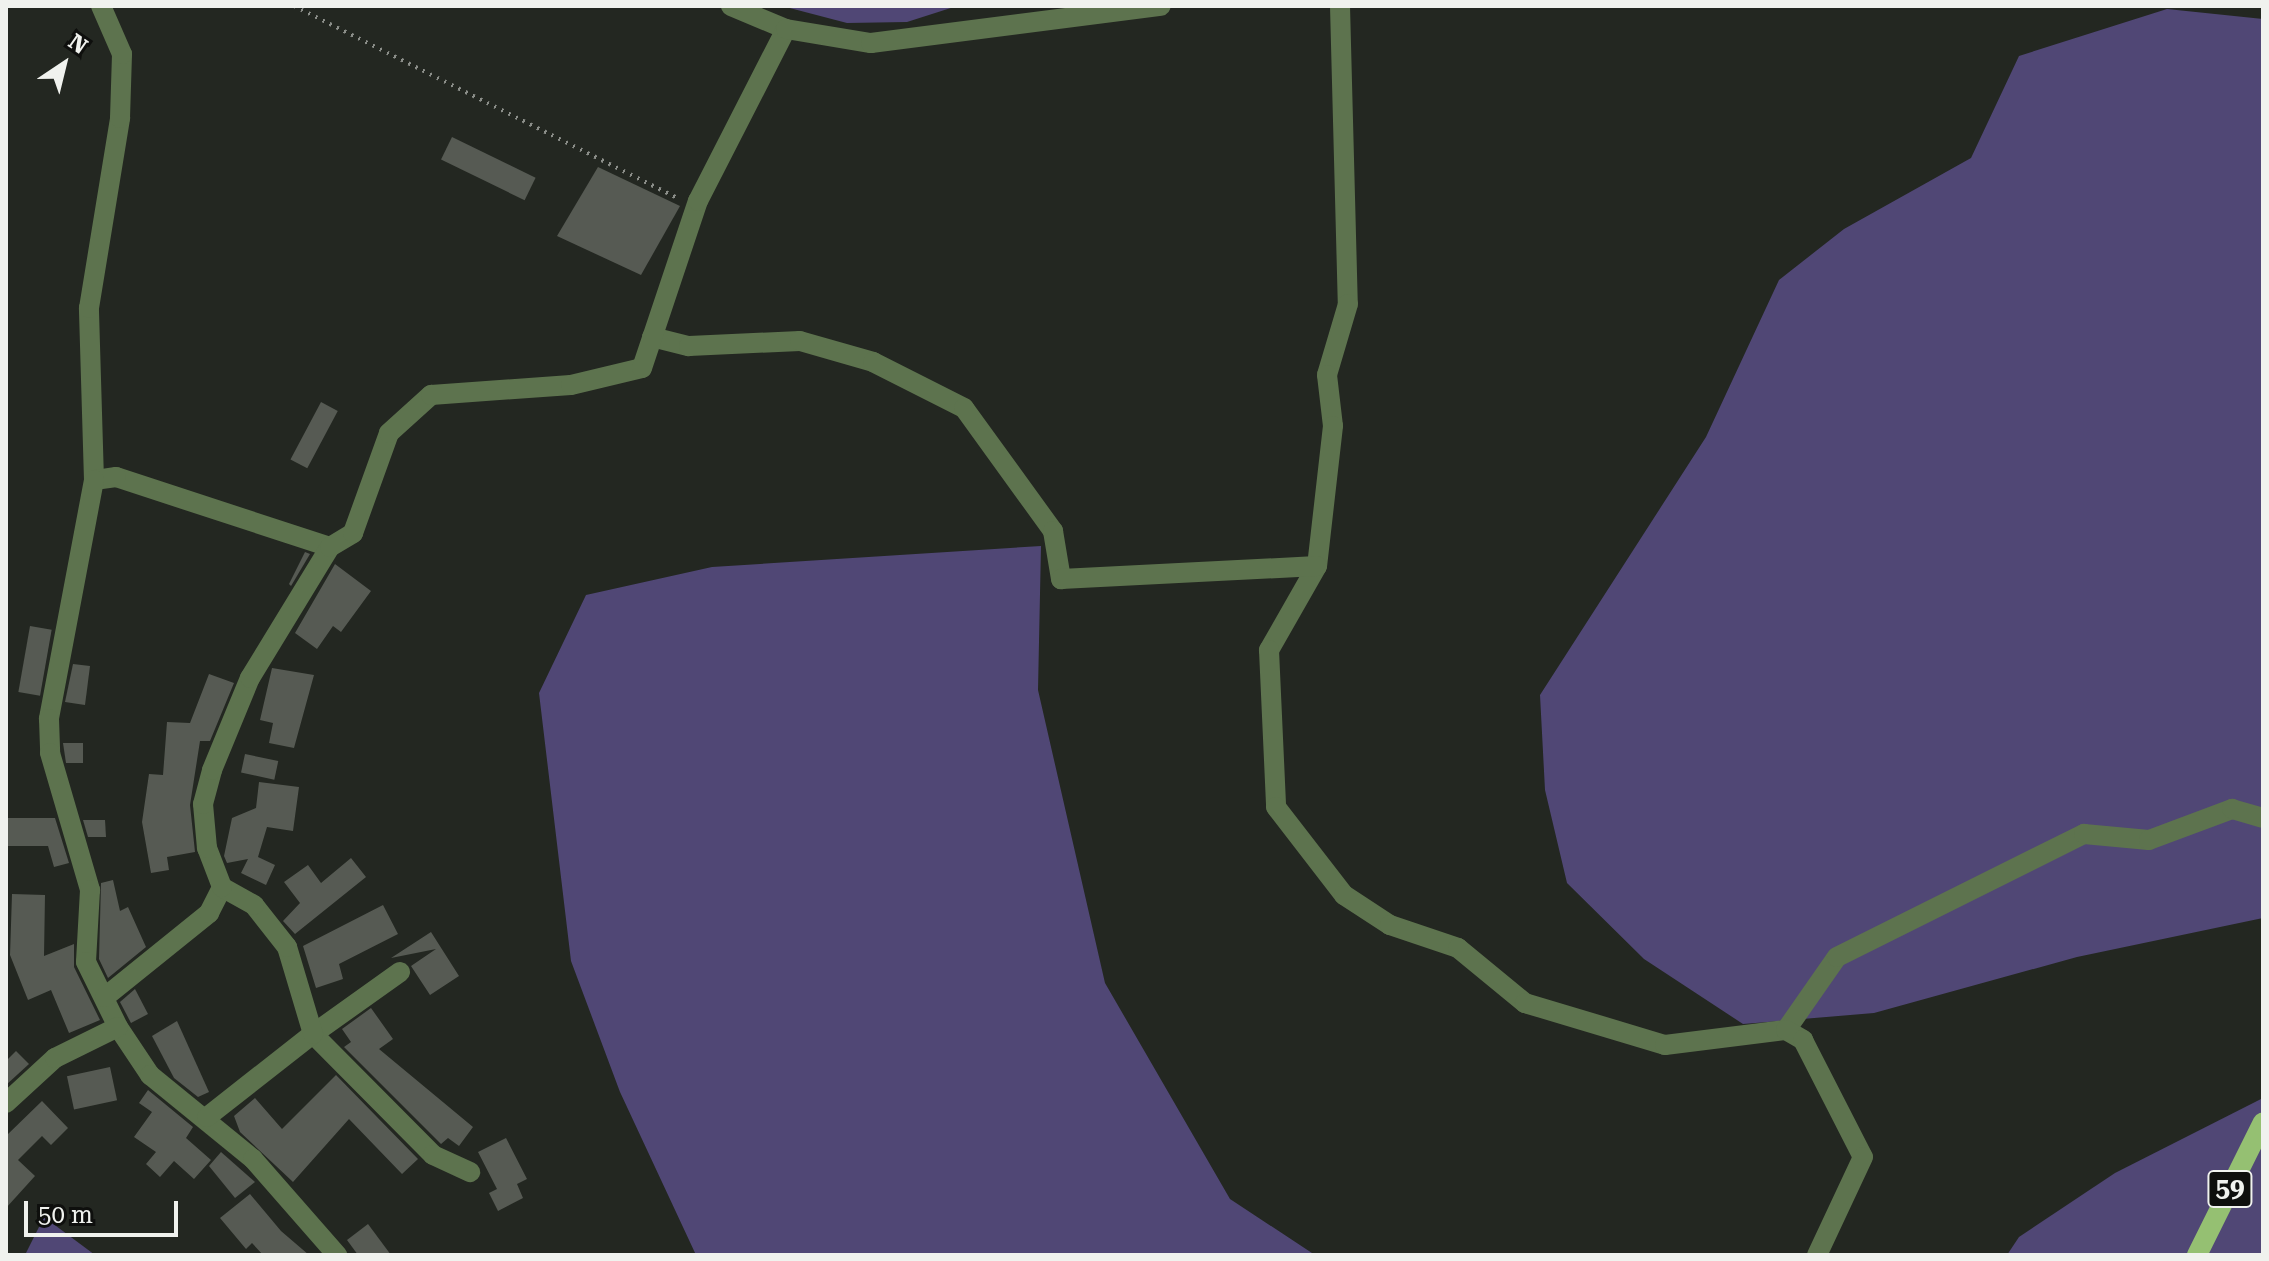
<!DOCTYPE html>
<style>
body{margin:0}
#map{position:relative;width:2269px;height:1261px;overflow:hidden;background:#232721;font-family:"Roboto Serif",serif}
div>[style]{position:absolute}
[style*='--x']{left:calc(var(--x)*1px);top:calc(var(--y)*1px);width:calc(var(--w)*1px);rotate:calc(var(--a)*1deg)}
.forest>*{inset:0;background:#504775}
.building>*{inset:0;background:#565a53;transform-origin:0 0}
.path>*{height:4px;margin-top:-2px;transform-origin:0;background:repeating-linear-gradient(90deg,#8b8e89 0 2px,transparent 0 8px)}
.street>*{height:20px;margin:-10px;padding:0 10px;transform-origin:10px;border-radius:10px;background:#5d734e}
.primary>*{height:20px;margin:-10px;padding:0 10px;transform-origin:10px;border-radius:10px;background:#95c072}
span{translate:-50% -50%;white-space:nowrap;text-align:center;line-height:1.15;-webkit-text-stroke:6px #0e0f0d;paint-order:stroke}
.shield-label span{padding:2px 6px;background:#0e0f0d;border:2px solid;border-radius:6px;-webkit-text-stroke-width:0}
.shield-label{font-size:26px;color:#f0f2ee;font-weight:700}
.frame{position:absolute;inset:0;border:8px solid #f0f2ee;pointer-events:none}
.north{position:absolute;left:24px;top:24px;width:80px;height:80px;-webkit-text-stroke:6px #0e0f0d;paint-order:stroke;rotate:35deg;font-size:22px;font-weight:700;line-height:32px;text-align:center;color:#f0f2ee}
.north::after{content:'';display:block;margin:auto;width:28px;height:36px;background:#f0f2ee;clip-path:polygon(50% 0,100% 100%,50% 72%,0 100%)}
.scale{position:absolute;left:24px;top:1201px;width:154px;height:36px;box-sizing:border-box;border:4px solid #f0f2ee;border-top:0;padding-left:10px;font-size:24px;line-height:28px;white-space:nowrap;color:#f0f2ee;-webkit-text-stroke:6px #0e0f0d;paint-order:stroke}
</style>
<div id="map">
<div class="forest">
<i style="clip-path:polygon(782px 6px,957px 6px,907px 22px,847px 23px)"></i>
<i style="clip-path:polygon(2167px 9px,2263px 19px,2263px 918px,2077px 957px,1874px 1013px,1743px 1024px,1644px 959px,1567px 883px,1545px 790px,1540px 695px,1706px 437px,1779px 280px,1844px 229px,1971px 158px,2019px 56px)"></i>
<i style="clip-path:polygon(1041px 546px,1038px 690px,1105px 983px,1230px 1199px,1315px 1255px,696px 1255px,620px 1092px,571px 961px,539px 693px,586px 595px,712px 567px)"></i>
<i style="clip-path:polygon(2263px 1098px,2263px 1255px,2007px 1255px,2019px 1237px,2115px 1173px)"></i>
<i style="clip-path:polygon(44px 1217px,95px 1255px,25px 1255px)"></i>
</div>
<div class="building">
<i style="left:452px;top:137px;width:93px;height:25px;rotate:26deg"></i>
<i style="clip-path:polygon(598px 167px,680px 206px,641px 275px,557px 236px)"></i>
<i style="left:321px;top:402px;width:19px;height:65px;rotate:28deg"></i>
<i style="clip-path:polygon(305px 552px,310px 554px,291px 586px,289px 584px)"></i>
<i style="clip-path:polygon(335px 564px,371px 591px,341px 632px,333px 626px,317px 649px,295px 633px)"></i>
<i style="left:30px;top:626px;width:22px;height:67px;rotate:10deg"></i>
<i style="clip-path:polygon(73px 664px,90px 666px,85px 705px,65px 702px)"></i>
<i style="clip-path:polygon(272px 668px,314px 675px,294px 748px,269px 743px,273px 723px,260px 720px)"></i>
<i style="clip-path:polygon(209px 674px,234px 683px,210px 741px,200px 741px,190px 805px,195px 852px,167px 857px,169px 870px,151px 873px,142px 822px,149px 774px,163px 775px,167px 722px,190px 723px)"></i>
<i style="clip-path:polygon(63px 743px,83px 743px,83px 763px,66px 763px)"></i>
<i style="left:245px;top:754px;width:34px;height:19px;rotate:12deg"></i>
<i style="clip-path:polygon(259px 782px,299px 787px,293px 831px,267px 827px,258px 857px,275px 865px,266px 885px,241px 873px,248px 859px,227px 863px,224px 856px,232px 818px,256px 808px)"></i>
<i style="clip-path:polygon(6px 818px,55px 818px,69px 863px,54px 867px,48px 846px,6px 846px)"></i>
<i style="clip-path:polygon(83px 820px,105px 820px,106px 837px,88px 837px)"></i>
<i style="clip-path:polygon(351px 858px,366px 877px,295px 934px,283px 921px,300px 903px,284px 882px,308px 865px,321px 883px)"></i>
<i style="clip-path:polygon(113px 880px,120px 911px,128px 907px,146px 947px,108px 978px,99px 959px,101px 883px)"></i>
<i style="clip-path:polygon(12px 894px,45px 895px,44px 956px,74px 944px,74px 967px,100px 1020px,69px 1033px,51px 990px,28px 1000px,10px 955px)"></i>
<i style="clip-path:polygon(383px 905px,398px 934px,339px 964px,343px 979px,316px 988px,303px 946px)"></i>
<i style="clip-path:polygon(431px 932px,459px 976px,430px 995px,411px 966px,436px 949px,391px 958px)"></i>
<i style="clip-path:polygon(135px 989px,148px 1014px,131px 1023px,120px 1002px)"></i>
<i style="clip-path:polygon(371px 1008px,393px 1039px,379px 1049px,473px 1127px,459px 1146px,448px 1138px,441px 1144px,344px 1047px,351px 1042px,342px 1029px)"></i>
<i style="clip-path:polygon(177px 1021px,209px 1092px,198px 1097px,174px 1078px,152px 1036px)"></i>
<i style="clip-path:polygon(16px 1051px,29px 1064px,6px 1085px,6px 1061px)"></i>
<i style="left:110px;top:1067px;width:34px;height:44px;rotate:78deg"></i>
<i style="clip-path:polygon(336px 1075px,418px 1159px,402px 1174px,349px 1119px,293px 1182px,240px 1132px,234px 1116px,255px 1098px,282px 1129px)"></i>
<i style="clip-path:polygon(148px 1090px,193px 1127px,186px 1138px,211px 1160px,194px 1179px,174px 1161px,160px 1177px,146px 1164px,156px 1152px,134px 1137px,152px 1112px,139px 1103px)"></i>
<i style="clip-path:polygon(42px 1101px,68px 1128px,51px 1145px,42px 1136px,18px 1160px,35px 1176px,6px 1208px,6px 1136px)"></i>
<i style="clip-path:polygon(506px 1138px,527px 1179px,517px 1184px,523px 1198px,498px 1211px,489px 1193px,497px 1189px,478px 1152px)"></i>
<i style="clip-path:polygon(221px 1152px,255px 1182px,235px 1198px,209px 1166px)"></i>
<i style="clip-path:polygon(250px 1194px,281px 1231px,309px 1255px,263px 1255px,252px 1243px,246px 1249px,220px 1218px)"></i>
<i style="clip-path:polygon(368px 1224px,391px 1255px,358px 1255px,347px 1240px)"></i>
</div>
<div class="path">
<i style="--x:294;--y:6;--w:429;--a:26.6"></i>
</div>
<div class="street">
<i style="--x:731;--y:6;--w:60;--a:22.7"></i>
<i style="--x:1340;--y:6;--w:298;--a:88.5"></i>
<i style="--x:1348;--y:304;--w:74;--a:106.5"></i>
<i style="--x:1327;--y:375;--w:51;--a:83.3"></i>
<i style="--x:1333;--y:426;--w:141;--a:96.5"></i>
<i style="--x:1317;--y:566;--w:97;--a:119.7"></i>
<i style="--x:1269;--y:650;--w:157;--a:87.4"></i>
<i style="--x:1276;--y:807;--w:111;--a:52.3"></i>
<i style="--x:1344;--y:895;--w:55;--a:33.1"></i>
<i style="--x:1390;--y:925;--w:72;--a:18.7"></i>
<i style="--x:1458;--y:948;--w:87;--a:39.4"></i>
<i style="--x:1525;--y:1003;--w:146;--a:16.7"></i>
<i style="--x:1665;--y:1045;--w:122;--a:-7.1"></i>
<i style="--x:1786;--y:1030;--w:89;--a:-55.1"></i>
<i style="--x:1837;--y:957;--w:276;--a:-26.5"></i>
<i style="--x:2084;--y:834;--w:65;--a:5.3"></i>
<i style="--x:2149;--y:840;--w:89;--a:-20.5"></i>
<i style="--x:2232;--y:809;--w:32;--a:16"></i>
<i style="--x:652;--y:337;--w:38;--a:14"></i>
<i style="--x:689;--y:346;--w:111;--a:-2.6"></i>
<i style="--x:800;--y:341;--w:76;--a:16"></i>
<i style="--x:873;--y:362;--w:102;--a:26.8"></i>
<i style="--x:964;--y:408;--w:152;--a:54.1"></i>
<i style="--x:1053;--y:531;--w:49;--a:80.5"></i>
<i style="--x:1061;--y:579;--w:256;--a:-2.9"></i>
<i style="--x:94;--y:480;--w:172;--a:-91.7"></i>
<i style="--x:89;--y:308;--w:193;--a:-80.7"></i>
<i style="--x:120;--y:118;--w:64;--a:-88.2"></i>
<i style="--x:122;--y:54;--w:52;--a:-113.6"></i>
<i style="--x:330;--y:547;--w:225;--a:-161.9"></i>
<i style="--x:116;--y:477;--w:22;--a:172"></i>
<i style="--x:94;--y:480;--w:243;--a:100.7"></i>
<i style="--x:49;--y:719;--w:34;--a:88"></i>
<i style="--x:50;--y:753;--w:143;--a:73.7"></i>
<i style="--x:90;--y:890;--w:72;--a:93.2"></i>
<i style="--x:86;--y:962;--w:72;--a:63.8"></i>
<i style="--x:118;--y:1027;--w:58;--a:56.3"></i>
<i style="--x:150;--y:1075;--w:133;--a:39.2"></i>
<i style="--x:253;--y:1159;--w:128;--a:48.8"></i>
<i style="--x:400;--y:972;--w:107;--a:144.5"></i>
<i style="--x:313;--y:1034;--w:170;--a:45.2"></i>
<i style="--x:433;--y:1155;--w:41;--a:24.7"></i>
<i style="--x:105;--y:997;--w:134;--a:-38.9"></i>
<i style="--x:209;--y:913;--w:29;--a:-63"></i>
<i style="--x:1786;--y:1030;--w:20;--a:30"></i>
<i style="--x:1803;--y:1040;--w:131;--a:62.9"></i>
<i style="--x:1863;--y:1157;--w:108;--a:115.1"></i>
<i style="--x:6;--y:1103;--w:67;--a:-42.6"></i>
<i style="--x:55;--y:1058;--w:70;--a:-26.2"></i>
<i style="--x:207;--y:1117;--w:135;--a:-38.1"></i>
<i style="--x:313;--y:1034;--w:91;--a:-106.6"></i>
<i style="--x:287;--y:947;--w:53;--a:-128.2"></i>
<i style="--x:254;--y:905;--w:37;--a:-151"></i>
<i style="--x:222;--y:887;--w:42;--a:-111"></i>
<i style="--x:207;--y:848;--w:44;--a:-95.2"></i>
<i style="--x:203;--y:804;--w:35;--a:-75"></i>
<i style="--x:212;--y:770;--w:100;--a:-67.6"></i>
<i style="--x:250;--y:678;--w:153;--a:-58.6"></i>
<i style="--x:330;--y:547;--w:27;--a:-31"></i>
<i style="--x:353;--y:533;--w:106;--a:-70.2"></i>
<i style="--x:389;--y:433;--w:57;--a:-42.1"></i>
<i style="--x:431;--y:395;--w:140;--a:-4.1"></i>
<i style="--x:571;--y:385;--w:73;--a:-13.5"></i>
<i style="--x:642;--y:368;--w:176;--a:-71.5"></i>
<i style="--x:698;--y:201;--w:193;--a:-62.9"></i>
<i style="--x:786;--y:29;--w:86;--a:9.4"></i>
<i style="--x:871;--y:43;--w:292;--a:-7.3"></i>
</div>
<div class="primary">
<i style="--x:2197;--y:1255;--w:148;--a:-63.6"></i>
</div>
<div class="shield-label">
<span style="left:2230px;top:1189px">59</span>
</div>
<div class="frame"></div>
<div class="north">N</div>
<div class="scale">50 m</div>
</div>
